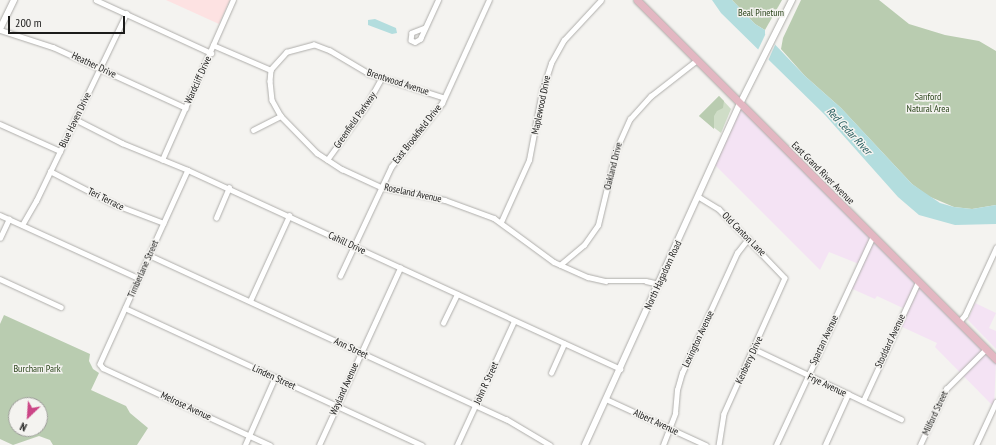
<!DOCTYPE html>
<style>
body{margin:0}
#map{position:relative;width:996px;height:445px;overflow:hidden;background:#f4f3f0;font-family:"PT Sans Narrow",sans-serif}
div>[style]{position:absolute}
[style*='--x']{left:calc(var(--x)*1px);top:calc(var(--y)*1px);width:calc(var(--w)*1px);rotate:calc(var(--a)*1deg)}
.commercial>*{inset:0;background:#f4e3f4}
.education>*{inset:0;background:#fde2e2}
.green>*{inset:0;background:#cfddc7}
.forest>*{inset:0;background:#b9ccb0}
.water>*{inset:0;background:#b3ddde}
.pier>*{inset:0;background:#f4f3f0}
.roads{filter:drop-shadow(0 0 1px #aeadaa) drop-shadow(0 0 1px #aeadaa)}
.minor>*{height:4.5px;margin:-2.25px;padding:0 2.25px;transform-origin:2.25px;border-radius:2.25px;background:#fff}
.tertiary>*{height:5.5px;margin:-2.75px;padding:0 2.75px;transform-origin:2.75px;border-radius:2.75px;background:#fff}
.primary>*{height:7px;margin:-3.5px;padding:0 3.5px;transform-origin:3.5px;border-radius:3.5px;background:#e3b7c2}
span{translate:-50% -50%;white-space:nowrap;text-align:center;line-height:1.15;-webkit-text-stroke:3px #f4f3f0;paint-order:stroke}
.park-label{font-size:10px;color:#2a441a}
.street-label{font-size:10px;color:#1b1b1a}
.water-label{font-size:11px;color:#1e5759;font-style:italic}
.north{position:absolute;left:8px;top:397px;width:40px;height:40px;box-sizing:border-box;background:#f4f3f0;border:1px solid #9d9d9a;border-radius:50%;rotate:205deg;font-size:11px;font-weight:700;line-height:16px;text-align:center;color:#1b1b1a}
.north::after{content:'';display:block;margin:auto;width:14px;height:18px;background:#cb4586;clip-path:polygon(50% 0,100% 100%,50% 72%,0 100%)}
.scale{position:absolute;left:8px;top:16px;width:117px;height:18px;box-sizing:border-box;border:2px solid #1b1b1a;border-top:0;padding-left:5px;font-size:12px;line-height:14px;white-space:nowrap;color:#1b1b1a;-webkit-text-stroke:3px #f4f3f0;paint-order:stroke}
</style>
<div id="map">
<div class="commercial">
<i style="clip-path:polygon(741px 105px,996px 361px,994px 407px,935px 347px,937px 343px,898px 325px,905px 309px,877px 296px,875px 299px,848px 287px,859px 264px,829px 252px,820px 270px,714px 164px)"></i>
<i style="clip-path:polygon(975px 303px,996px 313px,989px 328px,996px 331px,996px 349px,968px 320px)"></i>
</div>
<div class="education">
<i style="clip-path:polygon(166px 0,230px 0,219px 24px)"></i>
</div>
<div class="green">
<i style="clip-path:polygon(719px 96px,731px 109px,721px 133px,699px 116px)"></i>
</div>
<div class="forest">
<i style="clip-path:polygon(732px 0,782px 0,765px 30px,755px 24px)"></i>
<i style="clip-path:polygon(801px 0,879px 0,909px 24px,945px 35px,979px 41px,996px 51px,996px 205px,972px 209px,954px 207px,928px 196px,912px 184px,841px 108px,805px 76px,781px 49px,783px 38px)"></i>
<i style="clip-path:polygon(719px 96px,724px 101px,723px 108px,717px 111px,714px 116px,714px 129px,699px 116px)"></i>
<i style="clip-path:polygon(evenodd,4px 315px,90px 354px,89px 361px,93px 369px,99px 373px,91px 390px,126px 406px,130px 413px,148px 428px,137px 445px,53px 445px,50px 440px,39px 436px,13px 445px,0 439px,0 324px,4px 315px,16px 405px,40px 405px,40px 429px,16px 429px,16px 405px)"></i>
</div>
<div class="water">
<i style="clip-path:polygon(712px 0,732px 0,755px 24px,765px 30px,765px 34px,805px 76px,841px 108px,912px 184px,940px 203px,954px 207px,972px 209px,996px 205px,996px 224px,955px 225px,919px 215px,898px 197px,825px 115px,721px 13px)"></i>
<i style="clip-path:polygon(375px 19px,396px 28px,397px 33px,392px 34px,368px 25px,368px 20px)"></i>
</div>
<div class="pier">
<i style="clip-path:polygon(766px 33px,775px 45px,767px 63px,757px 52px)"></i>
</div>
<div class="roads">
<div class="minor">
<i style="--x:96;--y:0;--w:127;--a:24.7"></i>
<i style="--x:425;--y:28;--w:14;--a:159"></i>
<i style="--x:412;--y:33;--w:7;--a:98"></i>
<i style="--x:411;--y:40;--w:4;--a:27"></i>
<i style="--x:415;--y:42;--w:6;--a:-31"></i>
<i style="--x:420;--y:39;--w:2;--a:-63"></i>
<i style="--x:421;--y:37;--w:41;--a:-65.3"></i>
<i style="--x:0;--y:30;--w:56;--a:17.8"></i>
<i style="--x:53;--y:47;--w:146;--a:24.6"></i>
<i style="--x:213;--y:45;--w:63;--a:23.3"></i>
<i style="--x:444;--y:98;--w:79;--a:-162.3"></i>
<i style="--x:369;--y:74;--w:45;--a:-149.5"></i>
<i style="--x:330;--y:51;--w:17;--a:-159"></i>
<i style="--x:314;--y:45;--w:28;--a:165"></i>
<i style="--x:287;--y:52;--w:24;--a:132"></i>
<i style="--x:271;--y:70;--w:11;--a:95"></i>
<i style="--x:270;--y:81;--w:19;--a:84"></i>
<i style="--x:272;--y:100;--w:18;--a:61"></i>
<i style="--x:281;--y:116;--w:52;--a:45.8"></i>
<i style="--x:317;--y:153;--w:30;--a:33"></i>
<i style="--x:342;--y:169;--w:43;--a:24.8"></i>
<i style="--x:381;--y:187;--w:65;--a:11.5"></i>
<i style="--x:445;--y:200;--w:52;--a:20.2"></i>
<i style="--x:494;--y:218;--w:74;--a:36.3"></i>
<i style="--x:554;--y:262;--w:37;--a:24"></i>
<i style="--x:588;--y:277;--w:18;--a:13"></i>
<i style="--x:606;--y:281;--w:40;--a:0"></i>
<i style="--x:646;--y:281;--w:13;--a:13"></i>
<i style="--x:75;--y:119;--w:53;--a:27.1"></i>
<i style="--x:122;--y:143;--w:71;--a:22.2"></i>
<i style="--x:188;--y:170;--w:476;--a:24.7"></i>
<i style="--x:0;--y:124;--w:66;--a:24.2"></i>
<i style="--x:253;--y:130;--w:31;--a:-27"></i>
<i style="--x:162;--y:160;--w:175;--a:-66.1"></i>
<i style="--x:327;--y:160;--w:67;--a:-54.2"></i>
<i style="--x:366;--y:106;--w:31;--a:-61"></i>
<i style="--x:188;--y:170;--w:213;--a:114.4"></i>
<i style="--x:100;--y:364;--w:5;--a:53"></i>
<i style="--x:103;--y:368;--w:184;--a:24.8"></i>
<i style="--x:50;--y:171;--w:72;--a:27.3"></i>
<i style="--x:114;--y:204;--w:53;--a:20.8"></i>
<i style="--x:699;--y:197;--w:23;--a:31"></i>
<i style="--x:719;--y:209;--w:95;--a:46.3"></i>
<i style="--x:785;--y:278;--w:149;--a:114.2"></i>
<i style="--x:724;--y:414;--w:31;--a:99"></i>
<i style="--x:0;--y:215;--w:152;--a:24.5"></i>
<i style="--x:216;--y:218;--w:33;--a:-67"></i>
<i style="--x:501;--y:222;--w:68;--a:-65.7"></i>
<i style="--x:529;--y:160;--w:70;--a:-79.3"></i>
<i style="--x:542;--y:91;--w:29;--a:-72"></i>
<i style="--x:551;--y:63;--w:26;--a:-61"></i>
<i style="--x:564;--y:40;--w:54;--a:-47.2"></i>
<i style="--x:22;--y:225;--w:28;--a:-60"></i>
<i style="--x:36;--y:201;--w:208;--a:-64.3"></i>
<i style="--x:0;--y:238;--w:21;--a:-65"></i>
<i style="--x:149;--y:255;--w:393;--a:24.7"></i>
<i style="--x:506;--y:419;--w:51;--a:30.6"></i>
<i style="--x:560;--y:265;--w:31;--a:-40"></i>
<i style="--x:584;--y:245;--w:24;--a:-55"></i>
<i style="--x:598;--y:225;--w:77;--a:-76.5"></i>
<i style="--x:616;--y:150;--w:34;--a:-66"></i>
<i style="--x:630;--y:119;--w:31;--a:-48"></i>
<i style="--x:651;--y:96;--w:58;--a:-38"></i>
<i style="--x:340;--y:276;--w:120;--a:-64.9"></i>
<i style="--x:391;--y:167;--w:82;--a:-51.4"></i>
<i style="--x:442;--y:103;--w:113;--a:-65.5"></i>
<i style="--x:0;--y:279;--w:67;--a:24.7"></i>
<i style="--x:250;--y:301;--w:94;--a:-65.4"></i>
<i style="--x:125;--y:308;--w:327;--a:24.8"></i>
<i style="--x:959;--y:322;--w:9;--a:-49"></i>
<i style="--x:965;--y:315;--w:74;--a:-65.2"></i>
<i style="--x:443;--y:323;--w:32;--a:-64"></i>
<i style="--x:754;--y:349;--w:163;--a:25.5"></i>
<i style="--x:551;--y:373;--w:32;--a:-66"></i>
<i style="--x:606;--y:399;--w:110;--a:24.7"></i>
<i style="--x:863;--y:401;--w:131;--a:-65.2"></i>
<i style="--x:245;--y:445;--w:74;--a:-66.2"></i>
<i style="--x:319;--y:445;--w:195;--a:-65.4"></i>
<i style="--x:457;--y:445;--w:136;--a:-65.3"></i>
<i style="--x:663;--y:445;--w:34;--a:-69"></i>
<i style="--x:675;--y:413;--w:23;--a:-85"></i>
<i style="--x:677;--y:390;--w:18;--a:-74"></i>
<i style="--x:682;--y:373;--w:132;--a:-65.4"></i>
<i style="--x:737;--y:253;--w:18;--a:-52"></i>
<i style="--x:776;--y:445;--w:230;--a:-65.1"></i>
<i style="--x:825;--y:445;--w:56;--a:-65.7"></i>
<i style="--x:920;--y:445;--w:62;--a:-65.1"></i>
<i style="--x:946;--y:389;--w:57;--a:-45"></i>
<i style="--x:976;--y:445;--w:47;--a:-65.1"></i>
</div>
<div class="tertiary">
<i style="--x:0;--y:29;--w:32;--a:-64"></i>
<i style="--x:585;--y:445;--w:375;--a:-65.6"></i>
<i style="--x:740;--y:104;--w:116;--a:-63.4"></i>
</div>
<div class="primary">
<i style="--x:637;--y:0;--w:508;--a:45"></i>
</div>
</div>
<div class="park-label">
<span style="left:761px;top:13px">Beal Pinetum</span>
<span style="left:928px;top:102px">Sanford<br>Natural Area</span>
<span style="left:37px;top:369px">Burcham Park</span>
</div>
<div class="street-label">
<span style="left:94px;top:65px;rotate:25deg">Heather Drive</span>
<span style="left:198px;top:80px;rotate:-66deg">Wardcliff Drive</span>
<span style="left:398px;top:82px;rotate:18deg">Brentwood Avenue</span>
<span style="left:541px;top:105px;rotate:-78deg">Maplewood Drive</span>
<span style="left:75px;top:120px;rotate:-64deg">Blue Haven Drive</span>
<span style="left:355px;top:120px;rotate:-55deg">Greenfield Parkway</span>
<span style="left:417px;top:134px;rotate:-52deg">East Brookfield Drive</span>
<span style="left:613px;top:166px;rotate:-76deg">Oakland Drive</span>
<span style="left:823px;top:173px;rotate:45deg">East Grand River Avenue</span>
<span style="left:413px;top:193px;rotate:12deg">Roseland Avenue</span>
<span style="left:106px;top:199px;rotate:26deg">Teri Terrace</span>
<span style="left:744px;top:234px;rotate:45deg">Old Canton Lane</span>
<span style="left:347px;top:243px;rotate:25deg">Cahill Drive</span>
<span style="left:143px;top:269px;rotate:-66deg">Timberlane Street</span>
<span style="left:663px;top:275px;rotate:-65deg">North Hagadorn Road</span>
<span style="left:698px;top:339px;rotate:-65deg">Lexington Avenue</span>
<span style="left:824px;top:340px;rotate:-65deg">Spartan Avenue</span>
<span style="left:890px;top:341px;rotate:-65deg">Stoddard Avenue</span>
<span style="left:351px;top:348px;rotate:25deg">Ann Street</span>
<span style="left:749px;top:360px;rotate:-65deg">Kenberry Drive</span>
<span style="left:274px;top:377px;rotate:25deg">Linden Street</span>
<span style="left:486px;top:383px;rotate:-65deg">John R Street</span>
<span style="left:827px;top:385px;rotate:25deg">Frye Avenue</span>
<span style="left:344px;top:389px;rotate:-66deg">Wayland Avenue</span>
<span style="left:186px;top:406px;rotate:25deg">Melrose Avenue</span>
<span style="left:935px;top:413px;rotate:-65deg">Milford Street</span>
<span style="left:656px;top:422px;rotate:25deg">Albert Avenue</span>
</div>
<div class="water-label">
<span style="left:849px;top:131px;rotate:47deg">Red Cedar River</span>
</div>
<div class="north">N</div>
<div class="scale">200 m</div>
</div>
